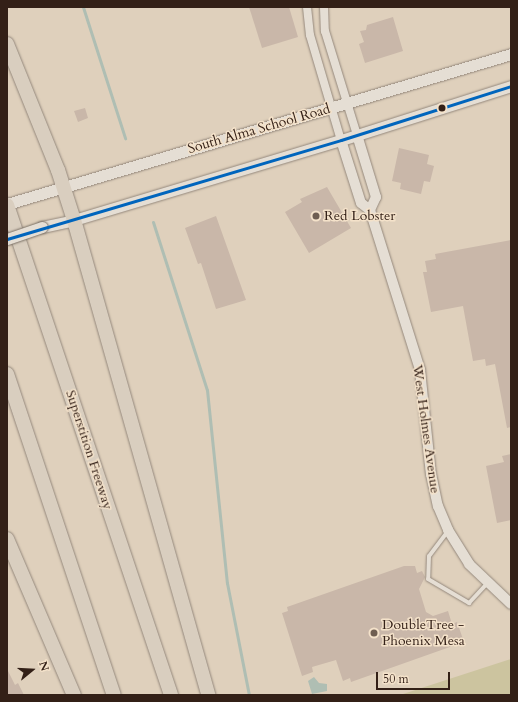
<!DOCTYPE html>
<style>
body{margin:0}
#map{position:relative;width:518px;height:702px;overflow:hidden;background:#dfd0bc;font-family:Cardo,serif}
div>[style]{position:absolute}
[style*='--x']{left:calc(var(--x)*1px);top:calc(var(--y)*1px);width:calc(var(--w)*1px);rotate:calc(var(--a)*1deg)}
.green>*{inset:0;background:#ccc49f}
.water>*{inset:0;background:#afbeb3}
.stream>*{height:3px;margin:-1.5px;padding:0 1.5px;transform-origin:1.5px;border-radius:1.5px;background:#afbeb3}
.building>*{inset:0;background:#c9b7a9}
.roads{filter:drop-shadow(0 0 1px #94887c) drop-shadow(0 0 1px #94887c)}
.service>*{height:4px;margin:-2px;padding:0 2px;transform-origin:2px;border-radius:2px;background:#e5ded4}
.minor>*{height:8px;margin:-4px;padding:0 4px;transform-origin:4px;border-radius:4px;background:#e5ded4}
.tertiary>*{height:10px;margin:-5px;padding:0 5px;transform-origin:5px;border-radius:5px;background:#e5ded4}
.secondary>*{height:11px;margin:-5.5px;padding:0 5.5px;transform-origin:5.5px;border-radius:5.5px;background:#e5ded4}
.motorway>*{height:14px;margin:-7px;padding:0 7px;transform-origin:7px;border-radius:7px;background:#d9cebf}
.bridges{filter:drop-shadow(0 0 1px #7b7166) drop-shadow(0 0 1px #7b7166)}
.secondary-bridge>*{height:11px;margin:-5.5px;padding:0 5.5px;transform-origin:5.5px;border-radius:5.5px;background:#e5ded4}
.bus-1>*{height:3px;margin:-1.5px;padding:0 1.5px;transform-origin:1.5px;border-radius:1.5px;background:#0065bd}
.dots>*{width:11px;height:11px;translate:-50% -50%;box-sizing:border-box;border:2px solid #f4e2ca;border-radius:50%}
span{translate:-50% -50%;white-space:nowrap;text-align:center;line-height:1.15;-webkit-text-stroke:3px #f4e2ca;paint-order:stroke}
.street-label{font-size:14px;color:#332017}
.poi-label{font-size:14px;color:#332017}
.left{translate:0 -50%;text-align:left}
.frame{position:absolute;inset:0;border:8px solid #332017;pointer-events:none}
.north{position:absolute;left:12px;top:650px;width:40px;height:40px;-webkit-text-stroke:3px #f4e2ca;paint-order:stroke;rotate:72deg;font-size:11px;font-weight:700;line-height:16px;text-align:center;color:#332017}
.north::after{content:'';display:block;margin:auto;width:14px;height:18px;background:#332017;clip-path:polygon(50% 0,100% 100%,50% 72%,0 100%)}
.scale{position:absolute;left:376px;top:672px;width:74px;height:18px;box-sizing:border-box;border:2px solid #332017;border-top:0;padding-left:5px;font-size:12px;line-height:14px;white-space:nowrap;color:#332017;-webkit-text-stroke:3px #f4e2ca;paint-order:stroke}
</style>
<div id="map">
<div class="green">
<i style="clip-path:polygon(511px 659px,511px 695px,400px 695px)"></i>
</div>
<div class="water">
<i style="clip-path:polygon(314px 677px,319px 683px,327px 684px,327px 691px,312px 694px,308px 681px)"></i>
</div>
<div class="stream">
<i style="--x:83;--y:7;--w:138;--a:72.2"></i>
<i style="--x:153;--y:222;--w:176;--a:72.2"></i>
<i style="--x:207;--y:390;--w:194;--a:84.1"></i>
<i style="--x:227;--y:583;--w:114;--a:78.9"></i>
</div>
<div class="building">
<i style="clip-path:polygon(249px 7px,289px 7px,298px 37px,262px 48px)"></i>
<i style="clip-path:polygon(393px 17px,403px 51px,365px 63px,359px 44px,364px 42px,360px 31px,366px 30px,367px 25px)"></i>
<i style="clip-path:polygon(85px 108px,88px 118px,78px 122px,74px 111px)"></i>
<i style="clip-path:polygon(399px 148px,429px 155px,427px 164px,434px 166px,430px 182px,424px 181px,421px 194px,400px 189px,401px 183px,392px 181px)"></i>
<i style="clip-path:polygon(327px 187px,351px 228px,309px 253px,285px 212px,302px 202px,300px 199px)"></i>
<i style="clip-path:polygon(216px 216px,246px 300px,216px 309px,201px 263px,198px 264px,185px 228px)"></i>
<i style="clip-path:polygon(511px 240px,511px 427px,507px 428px,495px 364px,486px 366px,485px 359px,473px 361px,463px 306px,431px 312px,423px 272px,427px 272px,425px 261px,436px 259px,435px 254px)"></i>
<i style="clip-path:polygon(511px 454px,511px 520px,497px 523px,486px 466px,504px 462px,502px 456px)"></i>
<i style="clip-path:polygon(404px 566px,415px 566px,417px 573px,422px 571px,425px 577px,419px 589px,426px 612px,433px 616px,448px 611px,452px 624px,457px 622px,464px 642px,351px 682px,350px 678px,343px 681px,336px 660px,312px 667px,313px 672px,302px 676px,282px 613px,288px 611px,287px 607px)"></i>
<i style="clip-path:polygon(7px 669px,15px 685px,18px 683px,24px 695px,7px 695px)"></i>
</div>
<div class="roads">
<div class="service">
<i style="--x:448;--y:531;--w:31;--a:127"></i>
<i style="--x:429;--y:556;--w:23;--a:92"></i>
<i style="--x:428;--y:579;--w:48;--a:30.3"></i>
<i style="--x:469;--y:603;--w:26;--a:-47"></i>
</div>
<div class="minor">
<i style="--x:307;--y:7;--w:28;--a:84"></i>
<i style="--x:310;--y:35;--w:109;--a:73.6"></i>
<i style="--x:324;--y:7;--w:24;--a:88"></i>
<i style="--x:325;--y:31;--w:109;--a:72.9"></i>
</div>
<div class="tertiary">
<i style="--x:357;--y:135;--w:65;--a:73"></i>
<i style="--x:376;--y:197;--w:14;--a:115"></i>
<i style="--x:341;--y:140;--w:66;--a:72.4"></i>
<i style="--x:361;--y:203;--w:11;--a:38"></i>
<i style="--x:370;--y:210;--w:168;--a:72.6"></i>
<i style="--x:420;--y:370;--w:105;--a:84"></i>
<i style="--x:431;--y:474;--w:33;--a:78"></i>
<i style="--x:438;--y:506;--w:26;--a:67"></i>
<i style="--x:448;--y:530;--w:40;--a:58"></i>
<i style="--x:469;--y:564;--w:58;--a:43.6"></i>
</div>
<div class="secondary">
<i style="--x:7;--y:204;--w:526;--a:-16.57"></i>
<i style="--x:42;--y:227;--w:33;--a:-12"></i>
<i style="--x:74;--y:220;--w:279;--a:-16.7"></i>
<i style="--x:341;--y:140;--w:178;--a:-17.6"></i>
</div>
<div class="motorway">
<i style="--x:7;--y:44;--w:136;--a:68"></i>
<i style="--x:58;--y:170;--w:52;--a:72.3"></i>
<i style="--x:74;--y:220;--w:494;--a:74.2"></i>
<i style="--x:7;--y:205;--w:517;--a:71.49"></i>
<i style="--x:7;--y:374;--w:338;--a:71.6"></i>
<i style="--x:7;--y:539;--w:170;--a:66.8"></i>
</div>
</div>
<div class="bridges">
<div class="secondary-bridge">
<i style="--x:7;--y:239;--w:37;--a:-19"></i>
</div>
</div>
<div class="bus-1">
<i style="--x:7;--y:239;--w:348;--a:-16.5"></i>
<i style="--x:341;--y:140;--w:178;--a:-17.6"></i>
</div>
<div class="dots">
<i style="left:442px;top:108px;background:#332017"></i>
<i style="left:316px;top:216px;background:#6f5e51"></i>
<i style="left:374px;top:633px;background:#6f5e51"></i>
</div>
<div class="street-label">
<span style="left:259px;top:129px;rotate:-16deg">South Alma School Road</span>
<span style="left:426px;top:429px;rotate:82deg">West Holmes Avenue</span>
<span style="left:89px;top:450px;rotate:72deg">Superstition Freeway</span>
</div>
<div class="poi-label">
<span class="left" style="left:324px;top:216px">Red Lobster</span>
<span class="left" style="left:382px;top:633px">DoubleTree -<br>Phoenix Mesa</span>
</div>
<div class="frame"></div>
<div class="north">N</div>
<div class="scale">50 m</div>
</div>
